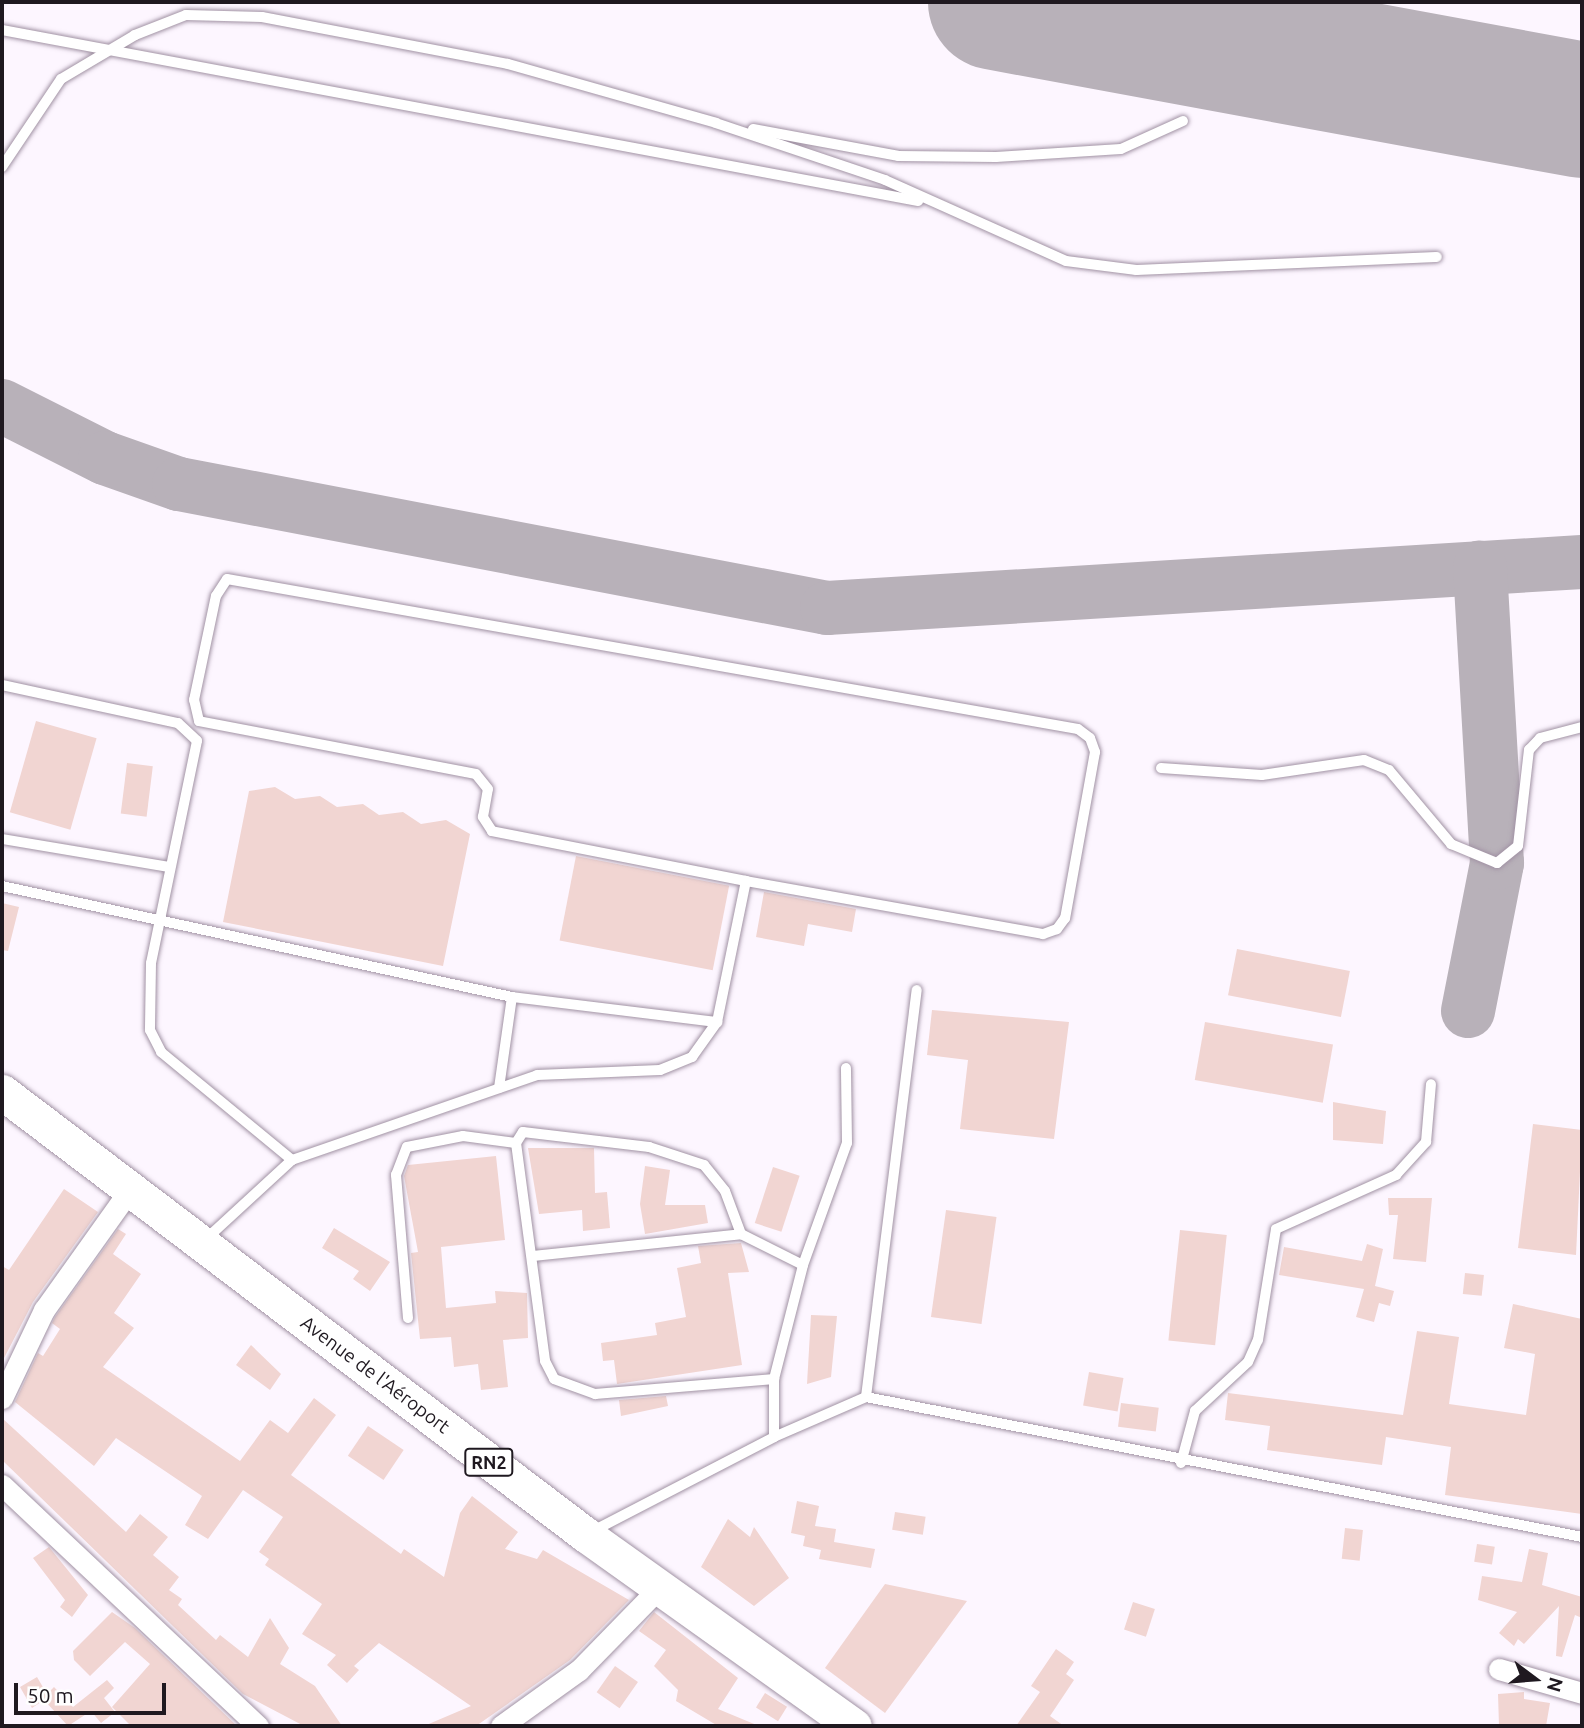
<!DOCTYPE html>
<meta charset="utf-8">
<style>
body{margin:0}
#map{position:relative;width:1584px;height:1728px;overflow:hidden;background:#fdf6ff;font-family:Ubuntu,sans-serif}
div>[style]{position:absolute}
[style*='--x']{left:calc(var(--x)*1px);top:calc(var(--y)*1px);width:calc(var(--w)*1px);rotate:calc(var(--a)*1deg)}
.taxiway>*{height:54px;margin:-27px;padding:0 27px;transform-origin:27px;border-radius:27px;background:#b8b1b9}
.runway>*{height:136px;margin:-68px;padding:0 68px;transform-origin:68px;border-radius:68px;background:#b8b1b9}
.building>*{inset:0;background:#f1d5d2;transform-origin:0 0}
.roads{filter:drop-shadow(0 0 2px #a192a4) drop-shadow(0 0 2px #a192a4)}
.service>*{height:10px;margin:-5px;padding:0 5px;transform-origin:5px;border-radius:5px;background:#fff}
.minor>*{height:21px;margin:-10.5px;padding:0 10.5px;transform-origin:10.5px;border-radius:10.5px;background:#fff}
.trunk>*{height:35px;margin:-17.5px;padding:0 17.5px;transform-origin:17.5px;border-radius:17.5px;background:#fff}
span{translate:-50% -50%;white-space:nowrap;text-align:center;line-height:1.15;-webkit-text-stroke:5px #fff;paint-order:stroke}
.shield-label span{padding:2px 5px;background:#fff;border:2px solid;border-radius:5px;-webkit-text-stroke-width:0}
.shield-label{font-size:18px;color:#1f1920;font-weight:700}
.street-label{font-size:19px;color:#1f1920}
.frame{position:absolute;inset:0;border:4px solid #1f1920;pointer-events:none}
.north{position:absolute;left:1500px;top:1644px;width:70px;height:70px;-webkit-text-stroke:5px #fff;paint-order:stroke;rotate:106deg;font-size:19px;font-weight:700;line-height:28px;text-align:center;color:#1f1920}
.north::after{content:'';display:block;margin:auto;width:24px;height:32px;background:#1f1920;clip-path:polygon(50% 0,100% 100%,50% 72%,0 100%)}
.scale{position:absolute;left:14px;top:1683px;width:152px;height:32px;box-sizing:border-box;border:4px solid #1f1920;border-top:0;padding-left:9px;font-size:21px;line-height:24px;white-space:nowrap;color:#1f1920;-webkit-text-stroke:5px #fff;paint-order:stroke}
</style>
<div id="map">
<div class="taxiway">
<i style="--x:2;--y:406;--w:115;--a:26.8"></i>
<i style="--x:105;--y:458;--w:78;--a:19.4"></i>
<i style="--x:179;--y:484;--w:660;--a:10.83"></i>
<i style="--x:827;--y:608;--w:756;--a:-3.49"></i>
<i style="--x:1468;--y:1011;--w:151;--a:-78.9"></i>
<i style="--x:1497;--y:863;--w:296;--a:-93.3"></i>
</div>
<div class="runway">
<i style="--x:996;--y:2;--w:596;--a:10.44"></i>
</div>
<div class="building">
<i style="left:36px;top:721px;width:63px;height:95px;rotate:16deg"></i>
<i style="left:127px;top:763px;width:26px;height:51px;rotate:7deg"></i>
<i style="clip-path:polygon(275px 787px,295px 799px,320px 796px,337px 807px,363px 804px,379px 815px,403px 812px,421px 824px,446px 820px,470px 834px,443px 966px,223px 922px,249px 791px)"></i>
<i style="left:576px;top:856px;width:156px;height:86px;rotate:11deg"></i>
<i style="clip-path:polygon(764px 892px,856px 909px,852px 932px,808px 924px,804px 946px,756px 937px)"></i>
<i style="clip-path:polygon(2px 903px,19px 907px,8px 951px,2px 950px)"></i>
<i style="left:1237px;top:949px;width:115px;height:47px;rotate:11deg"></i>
<i style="clip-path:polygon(932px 1010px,1069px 1022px,1054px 1139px,960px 1129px,968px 1060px,927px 1055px)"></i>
<i style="left:1205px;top:1022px;width:130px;height:59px;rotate:10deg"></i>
<i style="clip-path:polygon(1333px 1102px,1386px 1111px,1383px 1144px,1333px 1140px)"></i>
<i style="clip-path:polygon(1533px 1124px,1582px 1130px,1576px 1255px,1518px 1248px)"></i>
<i style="clip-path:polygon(528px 1148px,594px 1148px,595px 1193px,607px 1192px,610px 1228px,583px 1231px,582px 1210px,539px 1214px)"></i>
<i style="clip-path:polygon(496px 1156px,505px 1240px,441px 1247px,446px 1308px,496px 1303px,495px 1291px,527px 1293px,528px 1338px,503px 1340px,508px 1387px,481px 1390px,478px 1364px,454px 1367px,451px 1337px,420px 1339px,411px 1253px,418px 1252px,404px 1176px,408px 1165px)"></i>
<i style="clip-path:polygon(645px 1166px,670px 1170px,665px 1205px,705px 1205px,708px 1223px,645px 1234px,640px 1204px)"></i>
<i style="left:773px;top:1167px;width:28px;height:59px;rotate:18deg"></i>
<i style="clip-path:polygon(64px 1189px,98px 1212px,33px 1302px,2px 1362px,2px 1266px,9px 1270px)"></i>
<i style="clip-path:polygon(1388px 1198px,1432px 1198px,1426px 1262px,1393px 1259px,1398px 1215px,1389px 1215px)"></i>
<i style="left:946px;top:1210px;width:51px;height:108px;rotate:8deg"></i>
<i style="clip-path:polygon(334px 1228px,390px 1262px,370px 1291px,353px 1279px,359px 1271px,322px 1248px)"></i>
<i style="clip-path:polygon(118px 1229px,126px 1234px,113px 1254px,141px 1274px,114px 1313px,134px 1328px,103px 1367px,240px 1461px,270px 1420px,288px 1433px,314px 1398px,336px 1415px,291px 1475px,401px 1554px,404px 1549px,444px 1577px,460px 1513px,472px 1496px,518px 1532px,505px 1549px,537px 1559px,543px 1550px,629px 1600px,570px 1660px,476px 1726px,424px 1726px,471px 1706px,379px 1643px,354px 1666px,359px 1670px,347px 1683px,327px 1665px,336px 1655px,302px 1634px,322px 1604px,265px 1565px,269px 1559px,259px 1552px,283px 1517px,243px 1490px,208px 1539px,185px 1525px,202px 1496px,116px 1438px,94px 1466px,15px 1402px,38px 1353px,43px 1356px,60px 1329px,52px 1323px,55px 1317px)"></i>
<i style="left:1180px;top:1230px;width:47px;height:111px;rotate:6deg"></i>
<i style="clip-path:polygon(741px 1243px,749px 1272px,728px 1273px,742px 1365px,617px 1384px,614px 1360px,603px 1361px,601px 1343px,657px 1335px,655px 1323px,686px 1317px,677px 1268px,701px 1263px,698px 1246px)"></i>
<i style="clip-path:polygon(1367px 1244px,1383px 1249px,1375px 1286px,1394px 1291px,1390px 1306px,1379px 1303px,1374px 1322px,1356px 1317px,1364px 1289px,1279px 1275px,1284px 1247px,1362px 1261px)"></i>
<i style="left:1465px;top:1273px;width:19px;height:21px;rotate:6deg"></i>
<i style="clip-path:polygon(1513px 1304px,1582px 1319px,1582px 1514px,1445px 1495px,1451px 1447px,1386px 1437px,1382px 1465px,1267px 1450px,1270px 1426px,1225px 1420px,1228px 1393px,1403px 1415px,1417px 1331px,1459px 1337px,1449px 1404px,1526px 1415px,1535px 1354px,1504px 1348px)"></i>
<i style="clip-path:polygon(811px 1315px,837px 1316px,831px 1377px,807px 1384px)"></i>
<i style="clip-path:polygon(251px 1345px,281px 1374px,270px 1390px,236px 1365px)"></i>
<i style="left:1089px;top:1372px;width:35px;height:34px;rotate:10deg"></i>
<i style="clip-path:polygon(666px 1396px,668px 1406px,621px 1416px,619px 1400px)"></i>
<i style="left:1121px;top:1403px;width:38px;height:24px;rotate:7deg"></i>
<i style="clip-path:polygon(2px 1418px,126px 1532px,140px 1514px,168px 1537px,153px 1555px,179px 1577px,169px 1590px,182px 1599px,178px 1605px,216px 1640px,220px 1635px,248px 1657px,270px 1618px,289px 1648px,280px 1664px,315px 1686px,342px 1726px,304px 1726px,243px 1694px,2px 1460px)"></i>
<i style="left:368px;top:1426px;width:43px;height:36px;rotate:34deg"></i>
<i style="clip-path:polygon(797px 1501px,819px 1506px,815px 1526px,836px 1529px,834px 1542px,875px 1549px,871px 1568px,819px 1559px,821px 1550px,803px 1546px,805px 1536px,791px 1533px)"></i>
<i style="left:895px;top:1512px;width:31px;height:18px;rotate:9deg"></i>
<i style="clip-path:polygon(728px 1519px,750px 1537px,754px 1527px,789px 1578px,754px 1606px,701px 1567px)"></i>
<i style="left:1345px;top:1528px;width:18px;height:31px;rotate:6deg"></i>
<i style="left:1477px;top:1544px;width:18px;height:18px;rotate:9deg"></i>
<i style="clip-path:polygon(49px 1547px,88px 1595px,72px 1617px,60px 1607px,65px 1600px,33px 1558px)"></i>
<i style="clip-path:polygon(1529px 1549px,1548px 1553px,1542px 1585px,1582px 1597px,1582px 1618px,1575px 1615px,1562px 1657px,1556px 1656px,1559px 1606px,1524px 1644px,1518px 1639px,1514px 1646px,1499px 1633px,1517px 1612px,1478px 1600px,1482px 1576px,1522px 1582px)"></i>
<i style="clip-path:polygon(885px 1584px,967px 1601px,885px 1713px,825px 1668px)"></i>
<i style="left:1133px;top:1602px;width:23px;height:29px;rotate:18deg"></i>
<i style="clip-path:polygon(112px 1612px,135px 1628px,237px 1726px,131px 1726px,112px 1707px,150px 1664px,125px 1642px,90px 1676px,74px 1660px,73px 1651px)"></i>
<i style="clip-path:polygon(654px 1612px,738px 1678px,718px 1709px,759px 1726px,718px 1726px,676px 1701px,678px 1690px,654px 1666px,666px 1650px,639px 1631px)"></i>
<i style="clip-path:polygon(1056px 1649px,1074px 1662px,1066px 1674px,1074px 1680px,1050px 1716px,1064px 1726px,1016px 1726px,1040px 1692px,1031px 1686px)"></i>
<i style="left:615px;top:1666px;width:28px;height:32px;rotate:35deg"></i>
<i style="clip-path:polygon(37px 1677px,47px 1694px,54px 1687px,73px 1707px,107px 1680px,114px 1688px,104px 1698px,115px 1712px,101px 1723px,91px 1711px,68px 1726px,44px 1700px,32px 1708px,20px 1687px)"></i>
<i style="clip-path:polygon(1524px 1692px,1524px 1699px,1550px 1703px,1546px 1726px,1499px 1726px,1498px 1694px)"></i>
<i style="left:765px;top:1693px;width:26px;height:17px;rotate:32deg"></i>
</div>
<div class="roads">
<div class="service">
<i style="--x:2;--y:30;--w:932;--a:10.57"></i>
<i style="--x:753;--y:129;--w:147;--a:10.5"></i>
<i style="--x:898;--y:156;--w:98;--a:0.6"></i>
<i style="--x:996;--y:157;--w:125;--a:-3.7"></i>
<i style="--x:1121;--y:149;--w:68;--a:-24.3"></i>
<i style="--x:2;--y:167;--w:106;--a:-56.2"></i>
<i style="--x:61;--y:79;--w:86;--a:-30.7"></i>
<i style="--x:135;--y:35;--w:55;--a:-21.4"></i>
<i style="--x:186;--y:15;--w:76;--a:1.5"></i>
<i style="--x:262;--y:17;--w:250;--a:10.8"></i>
<i style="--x:508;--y:64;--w:216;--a:15.8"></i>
<i style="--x:716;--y:123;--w:178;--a:18.6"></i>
<i style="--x:885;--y:180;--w:198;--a:24.1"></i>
<i style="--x:1066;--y:261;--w:71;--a:7.3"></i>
<i style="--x:1136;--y:270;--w:301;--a:-2.5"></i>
<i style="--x:2;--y:685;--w:180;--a:12.2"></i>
<i style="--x:178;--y:723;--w:26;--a:43"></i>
<i style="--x:197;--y:741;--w:227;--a:101.7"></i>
<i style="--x:151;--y:963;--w:67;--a:90.9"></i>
<i style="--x:150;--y:1030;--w:25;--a:63"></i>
<i style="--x:161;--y:1052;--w:170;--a:39.5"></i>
<i style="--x:1161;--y:768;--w:101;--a:4"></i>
<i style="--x:1262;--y:775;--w:103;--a:-8.4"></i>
<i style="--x:1364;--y:760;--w:27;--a:22"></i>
<i style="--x:1389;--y:770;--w:97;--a:50"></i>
<i style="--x:1451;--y:844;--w:50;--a:22.4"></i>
<i style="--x:1497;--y:863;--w:27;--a:-39"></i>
<i style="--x:1518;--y:846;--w:97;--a:-83.5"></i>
<i style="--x:1529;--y:750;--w:16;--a:-47"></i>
<i style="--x:1540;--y:738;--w:43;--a:-14.7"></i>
<i style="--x:2;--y:839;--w:169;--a:9.5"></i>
<i style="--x:2;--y:886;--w:522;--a:12.28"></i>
<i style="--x:512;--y:997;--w:207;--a:7"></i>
<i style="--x:499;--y:1088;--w:92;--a:-81.9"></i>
<i style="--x:516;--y:1143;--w:220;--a:82.4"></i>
<i style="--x:545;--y:1361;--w:20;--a:63"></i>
<i style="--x:554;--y:1379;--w:44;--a:20.1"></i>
<i style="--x:595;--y:1394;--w:180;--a:-4.8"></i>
<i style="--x:206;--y:1239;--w:117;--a:-42.6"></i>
<i style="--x:292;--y:1160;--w:259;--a:-19.1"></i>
<i style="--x:537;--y:1075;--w:123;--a:-2.3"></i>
<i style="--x:660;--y:1070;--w:35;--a:-22"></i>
<i style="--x:692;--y:1057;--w:43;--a:-54.5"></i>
<i style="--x:717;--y:1022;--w:144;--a:-78.4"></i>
<i style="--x:746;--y:881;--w:259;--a:-168.9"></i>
<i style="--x:492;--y:831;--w:17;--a:-123"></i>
<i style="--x:483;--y:817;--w:28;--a:-80"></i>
<i style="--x:488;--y:789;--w:19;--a:-129"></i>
<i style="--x:476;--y:774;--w:282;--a:-169.2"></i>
<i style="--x:199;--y:721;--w:22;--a:-103"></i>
<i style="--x:194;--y:700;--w:106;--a:-78.1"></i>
<i style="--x:216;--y:596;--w:20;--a:-57"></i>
<i style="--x:227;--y:579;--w:864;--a:10"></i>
<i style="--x:1078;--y:729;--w:15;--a:37"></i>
<i style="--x:1090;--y:738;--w:15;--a:70"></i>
<i style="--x:1095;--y:752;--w:169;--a:100.2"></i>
<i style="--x:1065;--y:918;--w:14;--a:126"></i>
<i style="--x:1057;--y:929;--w:15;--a:160"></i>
<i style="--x:1043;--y:934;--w:302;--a:-169.9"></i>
<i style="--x:533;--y:1256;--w:209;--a:-6"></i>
<i style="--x:741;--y:1234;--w:69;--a:26.6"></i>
<i style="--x:408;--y:1318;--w:144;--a:-94.8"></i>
<i style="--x:396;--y:1175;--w:30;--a:-69"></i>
<i style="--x:407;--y:1147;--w:57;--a:-11.1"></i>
<i style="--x:463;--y:1136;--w:53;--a:7.5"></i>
<i style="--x:516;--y:1143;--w:13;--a:-58"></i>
<i style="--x:523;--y:1132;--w:127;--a:6.8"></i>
<i style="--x:649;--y:1147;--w:58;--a:18.1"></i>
<i style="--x:704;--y:1165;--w:33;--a:51"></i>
<i style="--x:725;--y:1191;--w:46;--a:69.6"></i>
<i style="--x:866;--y:1397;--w:410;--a:-82.9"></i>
<i style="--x:774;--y:1437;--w:58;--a:-90"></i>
<i style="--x:774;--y:1379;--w:118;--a:-75.7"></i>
<i style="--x:803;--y:1265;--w:130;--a:-70.2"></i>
<i style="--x:847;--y:1143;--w:75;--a:-90.8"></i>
<i style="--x:1181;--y:1463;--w:54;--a:-74.9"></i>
<i style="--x:1195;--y:1411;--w:72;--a:-42.8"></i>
<i style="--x:1248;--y:1362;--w:24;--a:-66"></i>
<i style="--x:1258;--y:1340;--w:112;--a:-80.8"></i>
<i style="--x:1276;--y:1229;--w:132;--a:-24.2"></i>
<i style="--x:1396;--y:1175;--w:45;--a:-47.7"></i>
<i style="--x:1426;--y:1142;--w:58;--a:-85.1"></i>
<i style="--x:591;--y:1532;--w:206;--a:-27.4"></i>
<i style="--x:774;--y:1437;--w:100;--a:-23.5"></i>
<i style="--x:866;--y:1397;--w:730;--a:11.06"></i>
</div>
<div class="minor">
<i style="--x:2;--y:1398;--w:98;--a:-64.5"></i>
<i style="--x:44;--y:1310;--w:146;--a:-54.5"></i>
<i style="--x:2;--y:1485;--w:352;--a:43.3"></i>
<i style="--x:1499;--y:1669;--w:86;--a:16.1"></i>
<i style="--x:501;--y:1726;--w:96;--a:-35.7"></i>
<i style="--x:579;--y:1670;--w:115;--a:-45.7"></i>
</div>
<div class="trunk">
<i style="--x:2;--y:1092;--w:733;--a:37.18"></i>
<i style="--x:586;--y:1535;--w:329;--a:35.5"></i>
</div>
</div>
<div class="shield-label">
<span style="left:489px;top:1462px">RN2</span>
</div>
<div class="street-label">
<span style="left:375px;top:1375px;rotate:37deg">Avenue de l'Aéroport</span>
</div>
<div class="frame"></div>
<div class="north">N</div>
<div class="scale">50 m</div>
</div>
